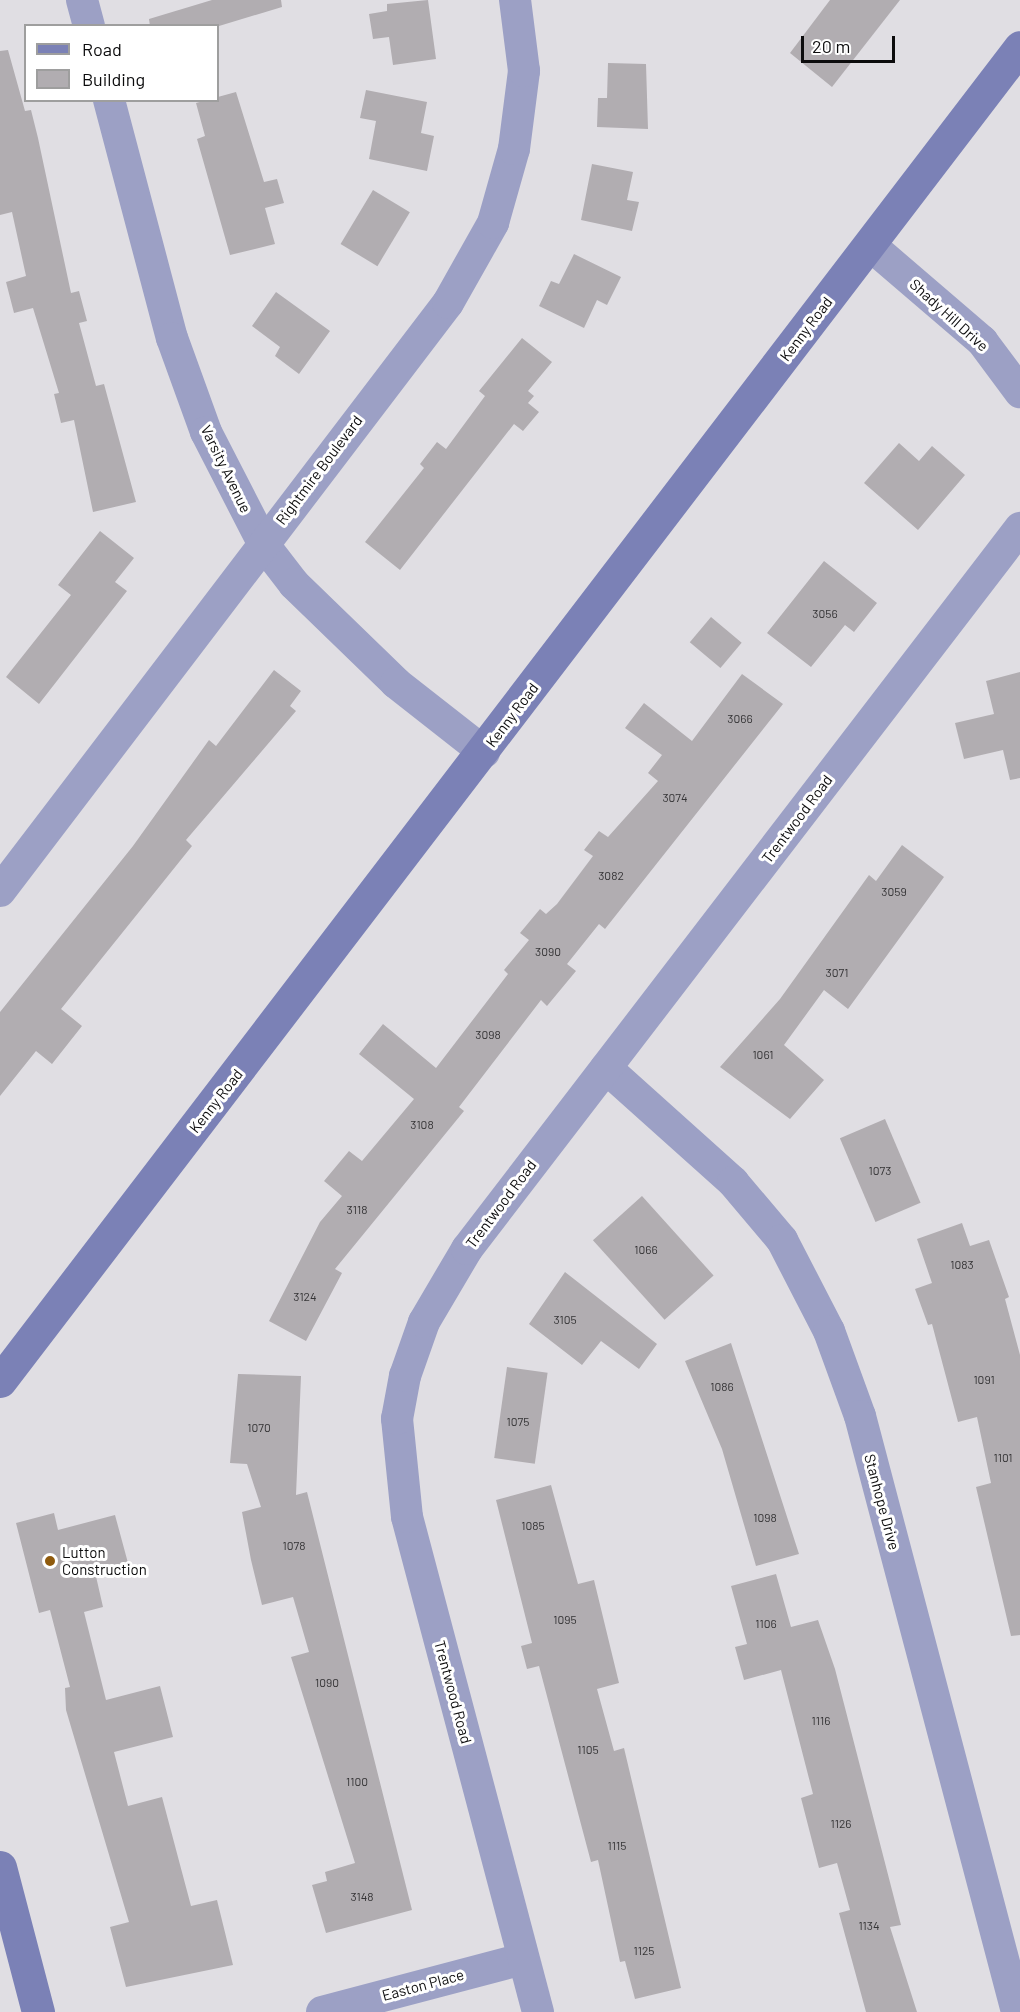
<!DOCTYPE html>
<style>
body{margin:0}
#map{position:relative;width:1020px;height:2012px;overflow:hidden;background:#e0dee3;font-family:Barlow,sans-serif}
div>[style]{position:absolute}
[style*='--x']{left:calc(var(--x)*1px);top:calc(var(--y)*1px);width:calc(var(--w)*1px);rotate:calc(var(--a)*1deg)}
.building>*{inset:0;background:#b1adb1;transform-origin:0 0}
.street>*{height:32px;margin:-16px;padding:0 16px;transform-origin:16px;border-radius:16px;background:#9ca0c5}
.secondary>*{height:33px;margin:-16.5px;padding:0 16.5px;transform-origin:16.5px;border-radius:16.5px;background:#7b81b6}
.dots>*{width:16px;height:16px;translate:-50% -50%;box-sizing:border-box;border:3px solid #fff;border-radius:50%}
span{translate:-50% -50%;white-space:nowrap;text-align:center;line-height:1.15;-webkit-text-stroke:6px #fff;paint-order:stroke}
.number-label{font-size:12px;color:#353436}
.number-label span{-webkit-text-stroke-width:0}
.street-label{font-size:15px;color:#0c0c0d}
.poi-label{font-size:15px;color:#0c0c0d}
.left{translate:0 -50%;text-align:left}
.legend{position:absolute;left:24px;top:24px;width:195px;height:78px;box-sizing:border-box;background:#fff;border:2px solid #9e9e9e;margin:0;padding:8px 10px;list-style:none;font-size:18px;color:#0c0c0d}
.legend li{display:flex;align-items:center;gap:12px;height:30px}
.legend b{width:30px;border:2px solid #9e9e9e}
.scale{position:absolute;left:801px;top:36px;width:94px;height:27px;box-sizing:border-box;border:3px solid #0c0c0d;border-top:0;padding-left:8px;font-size:18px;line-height:21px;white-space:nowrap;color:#0c0c0d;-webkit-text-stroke:4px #fff;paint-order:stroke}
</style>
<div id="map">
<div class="building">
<i style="clip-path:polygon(212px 0,281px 0,282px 7px,219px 26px,150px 26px,149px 19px)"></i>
<i style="clip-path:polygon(428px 0,436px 59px,393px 65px,389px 37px,373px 39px,369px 14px,387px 11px,387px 4px)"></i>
<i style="clip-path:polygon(830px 0,900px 0,832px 87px,790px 53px)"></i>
<i style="clip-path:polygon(8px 50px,25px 111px,31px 110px,38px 138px,71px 293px,79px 291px,87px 321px,79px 323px,96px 386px,104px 384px,136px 502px,93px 512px,74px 420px,61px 423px,54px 394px,59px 393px,33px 308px,14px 313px,6px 282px,26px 276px,12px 212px,0 215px,0 51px)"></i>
<i style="clip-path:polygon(608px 63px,646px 64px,648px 129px,597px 127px,598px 98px,607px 98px)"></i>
<i style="clip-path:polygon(366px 90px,427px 102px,421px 133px,434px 136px,427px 171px,369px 159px,376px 121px,360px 118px)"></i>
<i style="clip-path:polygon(236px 92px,264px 182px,277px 179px,284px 203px,265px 208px,275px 244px,230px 255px,197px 139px,205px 136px,196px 103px)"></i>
<i style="clip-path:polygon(592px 164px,633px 172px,627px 200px,639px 202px,632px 231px,581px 220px)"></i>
<i style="left:373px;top:190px;width:43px;height:63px;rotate:31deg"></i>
<i style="clip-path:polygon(574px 254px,621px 277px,607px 305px,597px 300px,584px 328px,539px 306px,551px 281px,559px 284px)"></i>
<i style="clip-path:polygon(276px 292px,330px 331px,299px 374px,275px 356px,280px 347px,252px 326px)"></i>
<i style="clip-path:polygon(522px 338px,552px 362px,528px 391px,534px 396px,528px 403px,539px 412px,523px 431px,514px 424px,400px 570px,365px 542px,424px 468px,420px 464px,437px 442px,446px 449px,485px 396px,479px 391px)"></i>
<i style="clip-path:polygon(899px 443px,919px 461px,932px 446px,965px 475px,918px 530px,864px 483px)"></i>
<i style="clip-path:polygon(100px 531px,134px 558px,115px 582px,127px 591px,39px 704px,6px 677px,71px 595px,58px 585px)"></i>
<i style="clip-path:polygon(824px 561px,877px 603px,854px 632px,845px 625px,811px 667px,767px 633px)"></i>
<i style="left:711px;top:617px;width:40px;height:33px;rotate:40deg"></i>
<i style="clip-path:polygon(274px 670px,301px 691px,290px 706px,296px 711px,186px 840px,192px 846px,61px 1009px,82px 1026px,52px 1064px,36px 1051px,0 1096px,0 1012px,133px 846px,209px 740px,216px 746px)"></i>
<i style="clip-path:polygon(1020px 672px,1020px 778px,1010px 780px,1003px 750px,964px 759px,955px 723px,994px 714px,986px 681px)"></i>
<i style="clip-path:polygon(742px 674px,783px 704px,605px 929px,599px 924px,567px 964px,576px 971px,547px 1006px,541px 1000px,459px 1107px,464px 1111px,335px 1269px,342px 1273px,306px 1341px,269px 1321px,320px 1222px,342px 1196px,324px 1181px,349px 1151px,362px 1161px,414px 1099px,359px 1054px,383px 1024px,436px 1068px,508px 974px,504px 970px,529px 940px,520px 933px,540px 909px,546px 914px,557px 904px,593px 856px,584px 850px,599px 831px,608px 837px,658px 781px,648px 773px,662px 755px,625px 728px,644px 703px,692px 741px)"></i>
<i style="clip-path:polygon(902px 845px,944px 877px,848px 1009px,824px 990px,784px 1045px,824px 1080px,790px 1119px,720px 1067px,780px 999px,869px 875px,876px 881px)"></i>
<i style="left:885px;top:1119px;width:91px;height:49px;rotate:67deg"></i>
<i style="left:642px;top:1196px;width:107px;height:66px;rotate:48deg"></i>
<i style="clip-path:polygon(962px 1223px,970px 1246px,989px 1240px,1009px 1297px,1005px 1299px,1020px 1355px,1020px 1635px,1011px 1636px,976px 1487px,991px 1483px,977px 1417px,958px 1422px,932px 1324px,928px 1325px,915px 1289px,932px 1283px,917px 1239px)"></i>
<i style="clip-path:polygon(565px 1272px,657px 1344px,639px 1369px,601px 1341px,582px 1365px,529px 1324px)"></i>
<i style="clip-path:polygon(731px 1343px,799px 1554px,756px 1566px,722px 1449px,685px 1361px)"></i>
<i style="left:507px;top:1367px;width:41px;height:92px;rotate:8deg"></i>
<i style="clip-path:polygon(238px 1374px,301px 1376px,296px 1495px,307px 1492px,412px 1910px,326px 1933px,312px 1885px,327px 1881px,325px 1872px,355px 1863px,291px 1657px,309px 1652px,293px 1597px,262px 1605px,251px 1560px,242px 1512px,261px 1507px,247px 1464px,230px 1463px)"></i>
<i style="clip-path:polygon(551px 1485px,578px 1584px,594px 1580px,619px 1683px,597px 1689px,614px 1751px,624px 1748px,681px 1988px,635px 1999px,625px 1961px,620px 1962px,598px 1860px,591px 1862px,539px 1666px,527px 1669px,521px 1646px,532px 1643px,496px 1500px)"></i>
<i style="clip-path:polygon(54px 1513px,58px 1530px,115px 1515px,128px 1563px,95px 1572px,103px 1607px,84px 1612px,106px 1700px,160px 1686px,173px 1737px,114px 1752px,128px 1806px,162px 1797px,191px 1906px,217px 1900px,233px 1965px,126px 1987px,110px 1927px,129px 1922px,66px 1710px,65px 1688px,70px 1687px,50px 1610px,39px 1613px,16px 1523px)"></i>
<i style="clip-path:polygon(776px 1574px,791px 1627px,818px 1620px,835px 1669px,901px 1925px,890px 1927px,917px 2012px,866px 2012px,839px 1913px,850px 1910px,837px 1863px,819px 1868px,801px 1798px,813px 1794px,781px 1670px,744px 1680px,735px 1647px,747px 1644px,731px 1586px)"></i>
</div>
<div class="street">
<i style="--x:82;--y:0;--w:27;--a:75"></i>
<i style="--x:109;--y:100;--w:246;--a:75.2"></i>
<i style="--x:172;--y:338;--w:100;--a:70.1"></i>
<i style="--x:206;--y:432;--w:127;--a:62.8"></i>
<i style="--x:264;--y:545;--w:49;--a:52.4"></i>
<i style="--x:294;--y:584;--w:142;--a:44.1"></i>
<i style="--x:396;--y:683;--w:112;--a:38.1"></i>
<i style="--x:870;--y:245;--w:148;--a:40.6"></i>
<i style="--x:982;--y:341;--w:64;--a:53.3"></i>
<i style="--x:0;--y:891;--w:739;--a:-52.7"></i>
<i style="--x:448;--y:303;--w:92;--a:-60.6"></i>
<i style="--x:493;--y:223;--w:77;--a:-74.2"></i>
<i style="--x:514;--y:149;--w:79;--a:-82.7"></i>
<i style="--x:524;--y:71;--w:72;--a:-97.2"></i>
<i style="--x:606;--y:1068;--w:171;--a:41.9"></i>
<i style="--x:733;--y:1182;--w:76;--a:49.8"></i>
<i style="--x:782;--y:1240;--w:102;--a:62.7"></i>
<i style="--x:829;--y:1331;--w:90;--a:70"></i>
<i style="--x:860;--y:1416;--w:616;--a:75.24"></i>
<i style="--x:322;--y:2012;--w:208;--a:-14.8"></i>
<i style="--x:538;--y:2012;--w:512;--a:-104.82"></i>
<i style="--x:407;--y:1517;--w:99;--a:-95.8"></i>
<i style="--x:397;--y:1419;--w:44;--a:-79.5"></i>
<i style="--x:405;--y:1376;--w:57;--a:-70.6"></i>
<i style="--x:424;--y:1322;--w:85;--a:-59.5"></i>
<i style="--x:467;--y:1249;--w:909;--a:-52.51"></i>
</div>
<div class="secondary">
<i style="--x:0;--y:1381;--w:1679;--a:-52.6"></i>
<i style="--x:0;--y:1867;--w:150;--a:75.3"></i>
</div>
<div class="dots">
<i style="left:50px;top:1561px;background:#8f5a0d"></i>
</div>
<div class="number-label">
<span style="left:825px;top:614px">3056</span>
<span style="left:740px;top:719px">3066</span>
<span style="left:675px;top:798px">3074</span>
<span style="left:611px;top:876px">3082</span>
<span style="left:894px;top:892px">3059</span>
<span style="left:548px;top:952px">3090</span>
<span style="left:837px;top:973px">3071</span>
<span style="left:488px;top:1035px">3098</span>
<span style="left:763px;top:1055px">1061</span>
<span style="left:422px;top:1125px">3108</span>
<span style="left:880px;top:1171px">1073</span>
<span style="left:357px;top:1210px">3118</span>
<span style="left:646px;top:1250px">1066</span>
<span style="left:962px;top:1265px">1083</span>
<span style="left:305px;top:1297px">3124</span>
<span style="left:565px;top:1320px">3105</span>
<span style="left:984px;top:1380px">1091</span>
<span style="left:722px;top:1387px">1086</span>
<span style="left:518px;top:1422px">1075</span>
<span style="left:259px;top:1428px">1070</span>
<span style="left:1003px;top:1458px">1101</span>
<span style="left:765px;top:1518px">1098</span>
<span style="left:533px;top:1526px">1085</span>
<span style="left:294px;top:1546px">1078</span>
<span style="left:565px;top:1620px">1095</span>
<span style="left:766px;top:1624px">1106</span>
<span style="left:327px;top:1683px">1090</span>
<span style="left:821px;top:1721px">1116</span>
<span style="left:588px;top:1750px">1105</span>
<span style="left:357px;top:1782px">1100</span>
<span style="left:841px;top:1824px">1126</span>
<span style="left:617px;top:1846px">1115</span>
<span style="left:362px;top:1897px">3148</span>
<span style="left:869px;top:1926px">1134</span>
<span style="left:644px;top:1951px">1125</span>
</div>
<div class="street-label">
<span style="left:949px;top:315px;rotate:42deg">Shady Hill Drive</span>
<span style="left:806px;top:329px;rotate:-53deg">Kenny Road</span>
<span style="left:226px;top:469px;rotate:64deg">Varsity Avenue</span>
<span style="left:319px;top:470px;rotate:-53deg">Rightmire Boulevard</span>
<span style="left:512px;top:715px;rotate:-53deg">Kenny Road</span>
<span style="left:797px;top:819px;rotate:-53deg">Trentwood Road</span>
<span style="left:216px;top:1101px;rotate:-52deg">Kenny Road</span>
<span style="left:501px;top:1204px;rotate:-53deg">Trentwood Road</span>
<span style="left:882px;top:1502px;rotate:75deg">Stanhope Drive</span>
<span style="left:453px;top:1692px;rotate:75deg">Trentwood Road</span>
<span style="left:423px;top:1985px;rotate:-15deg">Easton Place</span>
</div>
<div class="poi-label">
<span class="left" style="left:62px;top:1561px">Lutton<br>Construction</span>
</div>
<ul class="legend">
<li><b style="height:8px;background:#7b81b6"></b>Road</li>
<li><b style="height:16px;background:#b1adb1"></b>Building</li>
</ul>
<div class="scale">20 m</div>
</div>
